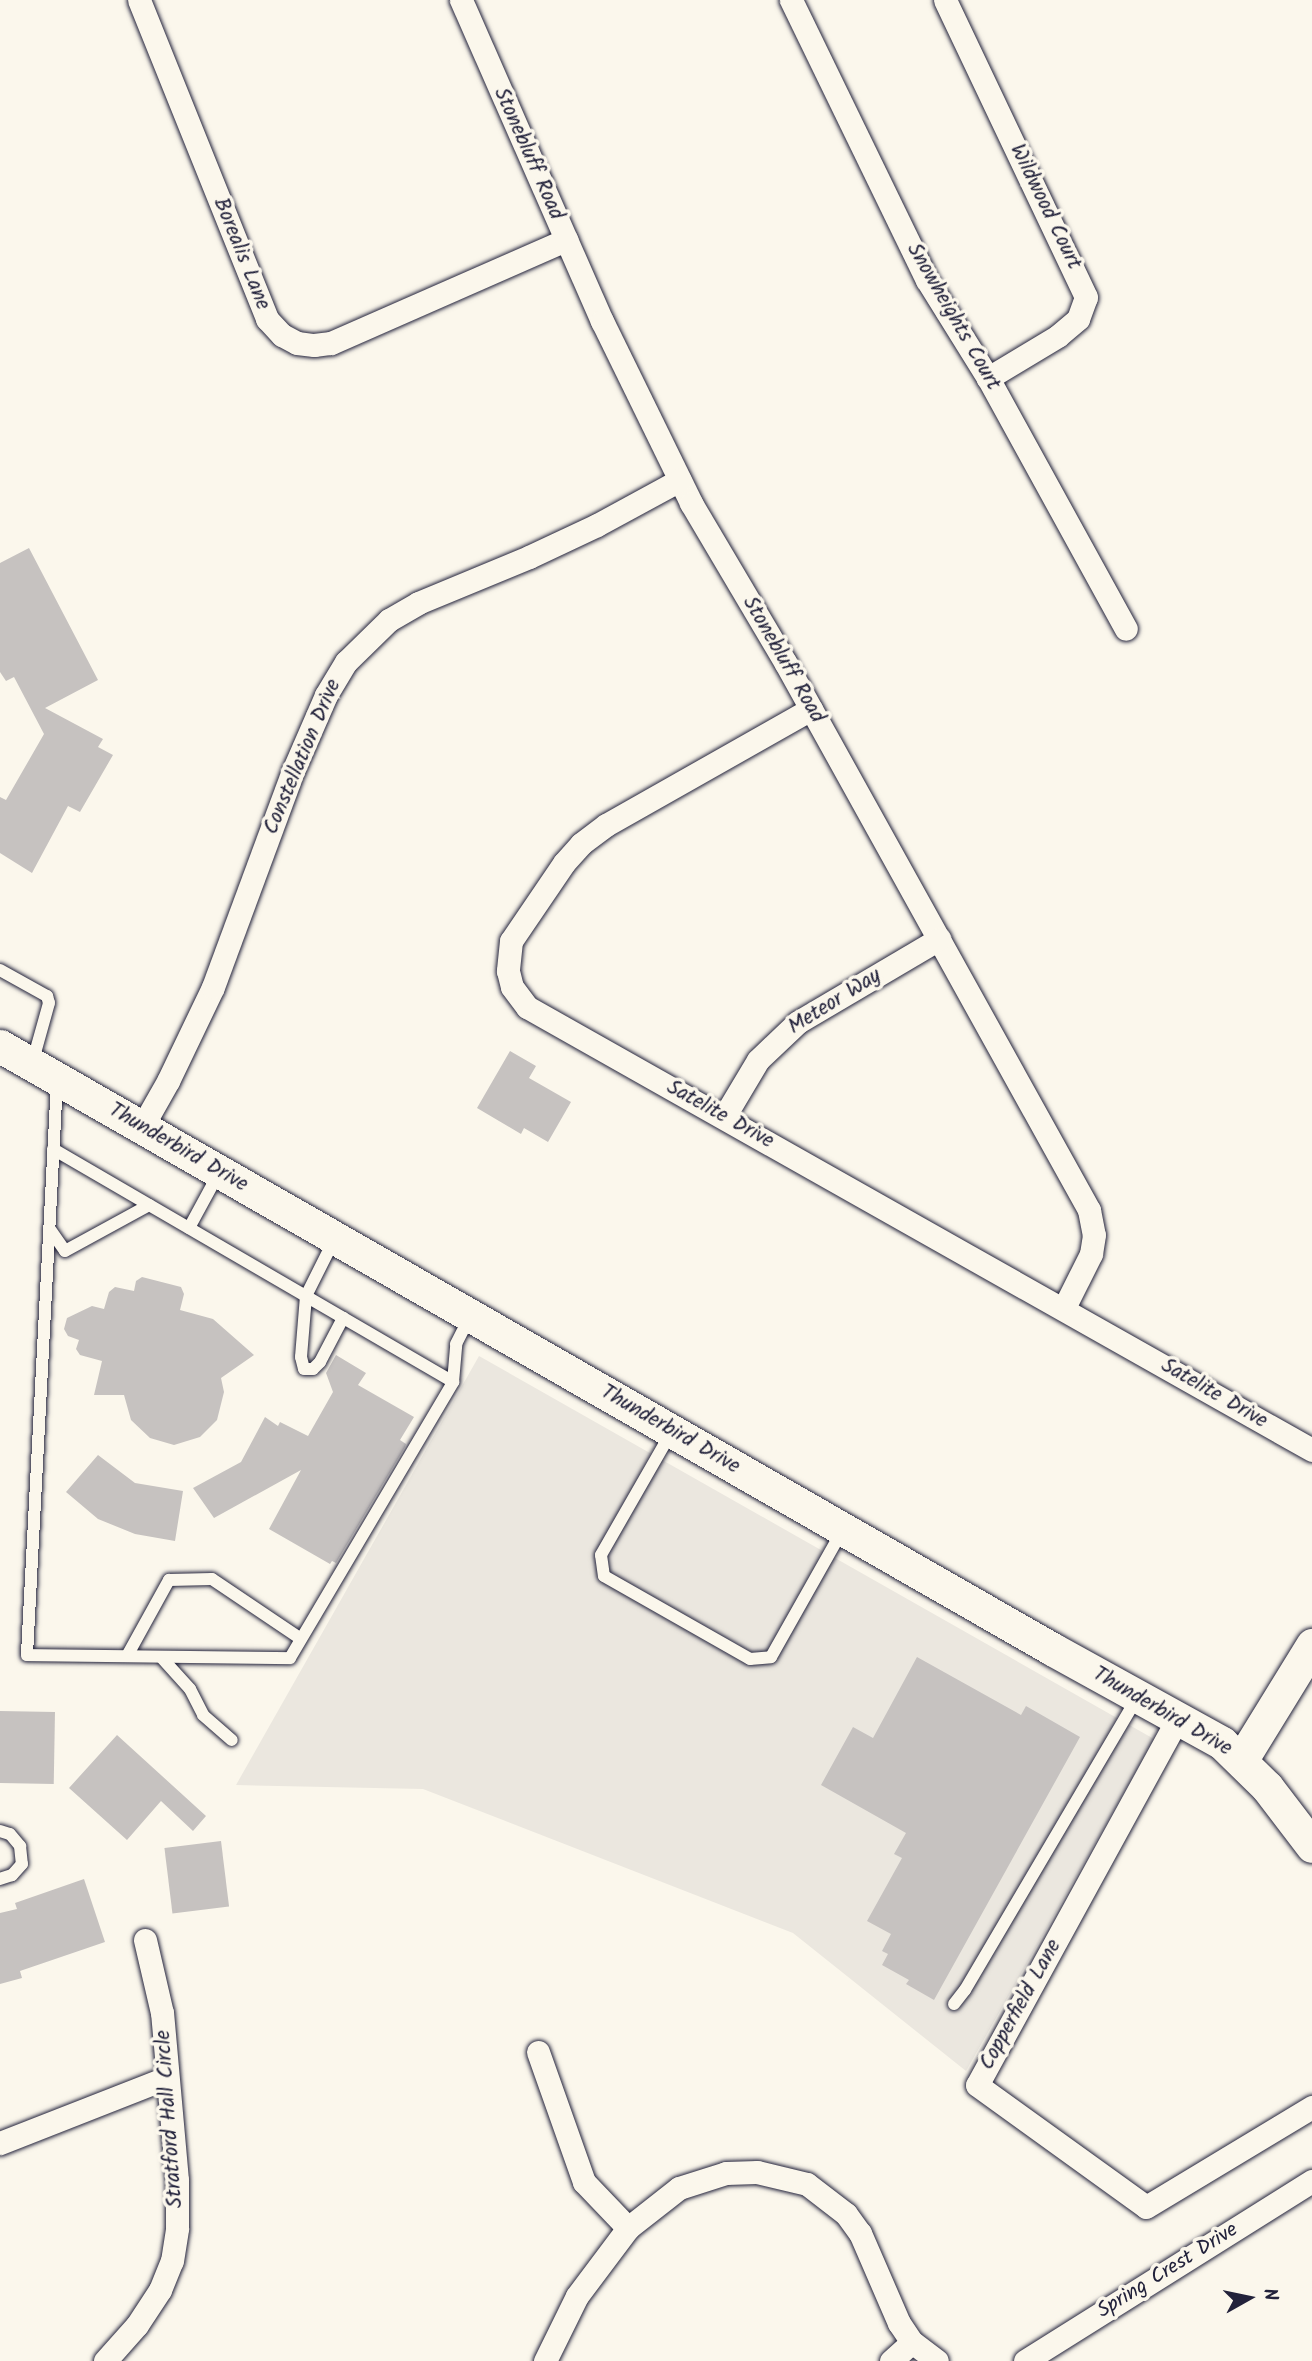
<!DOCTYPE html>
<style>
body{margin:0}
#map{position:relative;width:1312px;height:2361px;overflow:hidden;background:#fbf7ec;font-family:Kalam,sans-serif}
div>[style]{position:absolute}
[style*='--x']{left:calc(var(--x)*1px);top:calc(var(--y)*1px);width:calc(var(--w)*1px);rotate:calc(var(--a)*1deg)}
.built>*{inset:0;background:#ebe7df}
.building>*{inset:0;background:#c6c2c0;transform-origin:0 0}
.roads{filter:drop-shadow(0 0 2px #22223b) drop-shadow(0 0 2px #22223b)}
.lane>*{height:12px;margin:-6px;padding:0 6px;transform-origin:6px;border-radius:6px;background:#fbf7ec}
.street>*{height:23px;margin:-11.5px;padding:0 11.5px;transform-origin:11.5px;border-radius:11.5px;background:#fbf7ec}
.secondary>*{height:33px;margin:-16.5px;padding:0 16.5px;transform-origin:16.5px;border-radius:16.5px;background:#fbf7ec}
span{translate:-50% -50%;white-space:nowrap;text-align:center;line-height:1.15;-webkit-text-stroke:7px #fbf7ec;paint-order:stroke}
.street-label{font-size:21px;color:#22223b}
.north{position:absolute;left:1214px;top:2263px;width:70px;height:70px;-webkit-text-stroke:5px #fbf7ec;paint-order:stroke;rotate:81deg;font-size:19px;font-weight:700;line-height:28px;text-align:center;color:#22223b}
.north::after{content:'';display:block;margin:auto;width:24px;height:32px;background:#22223b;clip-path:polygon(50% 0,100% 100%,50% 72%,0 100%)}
</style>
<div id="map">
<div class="built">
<i style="clip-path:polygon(479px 1356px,1154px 1739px,966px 2071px,793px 1933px,423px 1789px,236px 1785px)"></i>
</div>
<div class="building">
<i style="clip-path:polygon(29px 548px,98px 680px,45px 708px,103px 739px,98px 747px,113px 755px,80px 812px,68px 806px,32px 873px,0 853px,0 797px,6px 800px,44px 734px,14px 677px,6px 681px,0 672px,0 563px)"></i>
<i style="clip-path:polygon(510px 1051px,536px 1066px,529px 1078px,571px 1102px,548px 1142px,524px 1128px,521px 1134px,477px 1108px)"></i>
<i style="clip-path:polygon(142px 1277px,181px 1287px,184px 1294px,180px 1310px,213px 1319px,254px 1355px,221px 1378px,224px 1392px,217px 1420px,200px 1437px,174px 1445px,150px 1438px,131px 1420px,124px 1395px,94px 1395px,102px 1361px,80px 1355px,76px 1349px,79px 1340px,68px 1336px,64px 1329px,67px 1318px,92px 1306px,104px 1309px,109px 1292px,115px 1287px,134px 1291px,136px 1281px)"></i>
<i style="clip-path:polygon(336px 1355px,366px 1373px,358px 1385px,414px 1417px,400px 1440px,406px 1444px,405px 1447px,336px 1563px,332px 1561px,330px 1564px,269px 1529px,301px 1470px,214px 1518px,193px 1488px,241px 1462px,265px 1417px,278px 1426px,280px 1422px,308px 1436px,333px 1392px,326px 1373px)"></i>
<i style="clip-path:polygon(98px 1455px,135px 1483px,183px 1491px,175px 1541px,135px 1534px,98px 1519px,66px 1492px)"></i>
<i style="clip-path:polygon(917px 1657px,1021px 1715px,1026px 1706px,1080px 1737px,934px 2000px,906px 1984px,909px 1980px,882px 1965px,888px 1954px,882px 1951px,891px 1934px,867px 1921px,902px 1858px,894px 1854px,906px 1833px,821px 1785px,853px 1727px,873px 1738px)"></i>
<i style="left:0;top:1711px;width:55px;height:72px;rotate:1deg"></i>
<i style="clip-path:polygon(117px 1735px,206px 1816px,193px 1831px,161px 1801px,127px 1840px,69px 1788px)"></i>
<i style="left:221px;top:1841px;width:66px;height:57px;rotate:83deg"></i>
<i style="clip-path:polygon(84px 1879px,105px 1942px,20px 1971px,22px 1978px,0 1984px,0 1913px,17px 1909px,15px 1903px)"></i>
</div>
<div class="roads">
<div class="lane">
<i style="--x:0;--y:970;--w:54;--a:29"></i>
<i style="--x:47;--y:996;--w:7;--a:74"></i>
<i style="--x:49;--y:1003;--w:63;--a:105.6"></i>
<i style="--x:57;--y:1082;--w:574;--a:93"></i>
<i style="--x:27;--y:1655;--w:263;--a:0.7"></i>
<i style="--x:290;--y:1658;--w:321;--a:-59.4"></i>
<i style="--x:453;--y:1382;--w:38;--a:-85"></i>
<i style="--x:456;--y:1344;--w:33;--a:-63"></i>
<i style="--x:53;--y:1149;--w:463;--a:30.2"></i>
<i style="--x:49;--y:1228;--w:28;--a:55"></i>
<i style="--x:65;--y:1251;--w:96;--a:-28.7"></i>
<i style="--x:189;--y:1228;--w:65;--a:-61.5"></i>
<i style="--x:334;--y:1240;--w:63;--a:116.6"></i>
<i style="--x:306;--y:1296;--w:61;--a:94.7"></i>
<i style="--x:301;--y:1357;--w:12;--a:76"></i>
<i style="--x:304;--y:1369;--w:9;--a:0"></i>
<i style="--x:313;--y:1369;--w:10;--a:-45"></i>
<i style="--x:320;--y:1362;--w:50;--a:-62.4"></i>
<i style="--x:672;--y:1431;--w:143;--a:119.8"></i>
<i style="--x:601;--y:1555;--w:21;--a:82"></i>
<i style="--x:604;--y:1576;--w:168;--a:29.6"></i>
<i style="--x:750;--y:1659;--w:21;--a:-5"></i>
<i style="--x:771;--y:1657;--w:147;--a:-60.6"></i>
<i style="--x:127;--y:1656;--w:87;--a:-61.1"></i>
<i style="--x:169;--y:1580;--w:43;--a:-1.3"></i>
<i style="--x:212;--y:1579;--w:107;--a:34"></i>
<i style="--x:161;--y:1657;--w:43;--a:47.8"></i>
<i style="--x:190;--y:1689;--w:29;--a:63"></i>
<i style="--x:203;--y:1715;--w:38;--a:41"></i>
<i style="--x:0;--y:1831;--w:10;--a:17"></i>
<i style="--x:10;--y:1834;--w:16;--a:50"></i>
<i style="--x:20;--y:1846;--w:18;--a:84"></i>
<i style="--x:22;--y:1864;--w:15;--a:132"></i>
<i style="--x:12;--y:1875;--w:13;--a:162"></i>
<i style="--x:954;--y:2004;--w:18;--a:-52"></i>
<i style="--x:965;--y:1990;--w:339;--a:-59.5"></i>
</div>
<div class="street">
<i style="--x:139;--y:0;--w:344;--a:68.1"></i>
<i style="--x:267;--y:319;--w:22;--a:47"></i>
<i style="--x:282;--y:335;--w:17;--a:28"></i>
<i style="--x:297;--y:343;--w:17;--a:7"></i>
<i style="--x:314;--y:345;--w:17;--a:-7"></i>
<i style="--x:331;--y:343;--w:257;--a:-23.7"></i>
<i style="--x:461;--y:0;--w:351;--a:66.3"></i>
<i style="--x:602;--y:321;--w:203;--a:63.9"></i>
<i style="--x:691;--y:503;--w:185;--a:59.4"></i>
<i style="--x:785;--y:662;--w:627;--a:60.98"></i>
<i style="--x:1089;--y:1210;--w:25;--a:79"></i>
<i style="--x:1094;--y:1235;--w:19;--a:99"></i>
<i style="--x:1091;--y:1254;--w:60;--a:116.6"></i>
<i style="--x:791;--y:0;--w:311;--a:64.1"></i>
<i style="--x:927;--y:280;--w:115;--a:58.1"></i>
<i style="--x:988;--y:378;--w:286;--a:61.2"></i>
<i style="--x:945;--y:0;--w:329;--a:64.6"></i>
<i style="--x:1086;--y:297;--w:23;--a:110"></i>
<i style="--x:1078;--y:319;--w:26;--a:140"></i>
<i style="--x:1058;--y:336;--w:82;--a:149"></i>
<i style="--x:811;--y:709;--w:236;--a:150.5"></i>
<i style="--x:606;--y:825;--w:31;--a:143"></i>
<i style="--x:581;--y:844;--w:25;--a:132"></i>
<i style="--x:564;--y:863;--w:94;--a:124.2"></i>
<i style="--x:511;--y:941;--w:30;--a:96"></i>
<i style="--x:508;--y:971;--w:16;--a:76"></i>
<i style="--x:512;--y:987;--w:25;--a:53"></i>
<i style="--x:527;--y:1007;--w:901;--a:29.44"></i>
<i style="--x:724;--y:1117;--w:66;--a:-59.2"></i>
<i style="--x:758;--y:1060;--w:55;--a:-43.5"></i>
<i style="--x:798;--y:1022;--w:164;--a:-30.5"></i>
<i style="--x:142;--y:1127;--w:53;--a:-60.5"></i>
<i style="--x:168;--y:1081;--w:104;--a:-64.4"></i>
<i style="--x:213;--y:987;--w:230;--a:-69.7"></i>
<i style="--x:293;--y:771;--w:83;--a:-66.5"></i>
<i style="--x:326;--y:695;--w:39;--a:-59"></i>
<i style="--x:346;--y:662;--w:60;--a:-44.3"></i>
<i style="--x:389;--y:620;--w:34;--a:-30"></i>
<i style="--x:418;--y:603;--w:120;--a:-22.5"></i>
<i style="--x:529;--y:557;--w:75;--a:-25.2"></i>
<i style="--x:597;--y:525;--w:94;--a:-28.5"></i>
<i style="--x:1177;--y:1720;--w:416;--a:118.7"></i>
<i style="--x:977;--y:2085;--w:208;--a:35.8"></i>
<i style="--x:1146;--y:2207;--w:194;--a:-31.1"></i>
<i style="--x:538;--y:2052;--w:138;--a:70.5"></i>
<i style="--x:584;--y:2182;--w:64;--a:46.3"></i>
<i style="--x:0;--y:2143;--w:178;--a:-21.4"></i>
<i style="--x:105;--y:2361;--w:48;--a:-48.4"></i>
<i style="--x:137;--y:2325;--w:42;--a:-56.7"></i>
<i style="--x:160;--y:2290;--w:31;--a:-68"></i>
<i style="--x:172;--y:2261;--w:33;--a:-81"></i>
<i style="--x:177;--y:2228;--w:48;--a:-90"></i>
<i style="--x:177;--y:2180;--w:168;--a:-95.1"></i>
<i style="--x:162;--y:2013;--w:75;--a:-103.1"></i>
<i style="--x:545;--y:2361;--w:72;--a:-63.8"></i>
<i style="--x:577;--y:2296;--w:85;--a:-53.1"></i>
<i style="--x:628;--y:2228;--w:65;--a:-38.1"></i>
<i style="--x:679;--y:2188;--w:49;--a:-17.7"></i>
<i style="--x:726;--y:2173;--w:31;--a:-2"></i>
<i style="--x:757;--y:2172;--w:51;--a:13.5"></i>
<i style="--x:807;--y:2184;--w:49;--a:37.6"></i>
<i style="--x:846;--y:2214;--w:24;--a:54"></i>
<i style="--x:860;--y:2233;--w:98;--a:66.6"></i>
<i style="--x:899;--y:2323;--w:23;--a:56"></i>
<i style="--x:912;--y:2342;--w:31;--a:37"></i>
<i style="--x:891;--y:2361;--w:28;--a:-42"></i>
<i style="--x:1025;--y:2361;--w:339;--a:-32.1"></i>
</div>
<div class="secondary">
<i style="--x:0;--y:1046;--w:1213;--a:29.82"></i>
<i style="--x:1052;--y:1649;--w:194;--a:28.9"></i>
<i style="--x:1222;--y:1743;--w:63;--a:44.4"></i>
<i style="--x:1267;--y:1787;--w:74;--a:52.7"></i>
<i style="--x:1242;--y:1759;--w:134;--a:-58.4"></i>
</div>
</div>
<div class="street-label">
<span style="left:528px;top:154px;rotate:66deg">Stonebluff Road</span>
<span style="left:1045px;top:207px;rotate:64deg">Wildwood Court</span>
<span style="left:241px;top:254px;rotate:68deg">Borealis Lane</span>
<span style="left:953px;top:317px;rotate:60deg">Snowheights Court</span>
<span style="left:783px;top:660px;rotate:60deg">Stonebluff Road</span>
<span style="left:303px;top:757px;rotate:-67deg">Constellation Drive</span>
<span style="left:835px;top:1002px;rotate:-32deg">Meteor Way</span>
<span style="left:720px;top:1115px;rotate:29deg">Satelite Drive</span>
<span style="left:178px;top:1148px;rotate:30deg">Thunderbird Drive</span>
<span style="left:1214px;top:1394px;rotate:30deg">Satelite Drive</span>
<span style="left:670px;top:1430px;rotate:30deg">Thunderbird Drive</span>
<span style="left:1162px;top:1712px;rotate:30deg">Thunderbird Drive</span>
<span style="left:1021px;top:2005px;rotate:-61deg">Copperfield Lane</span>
<span style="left:170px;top:2119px;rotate:-94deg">Stratford Hall Circle</span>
<span style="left:1168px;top:2271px;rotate:-32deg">Spring Crest Drive</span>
</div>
<div class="north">N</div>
</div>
